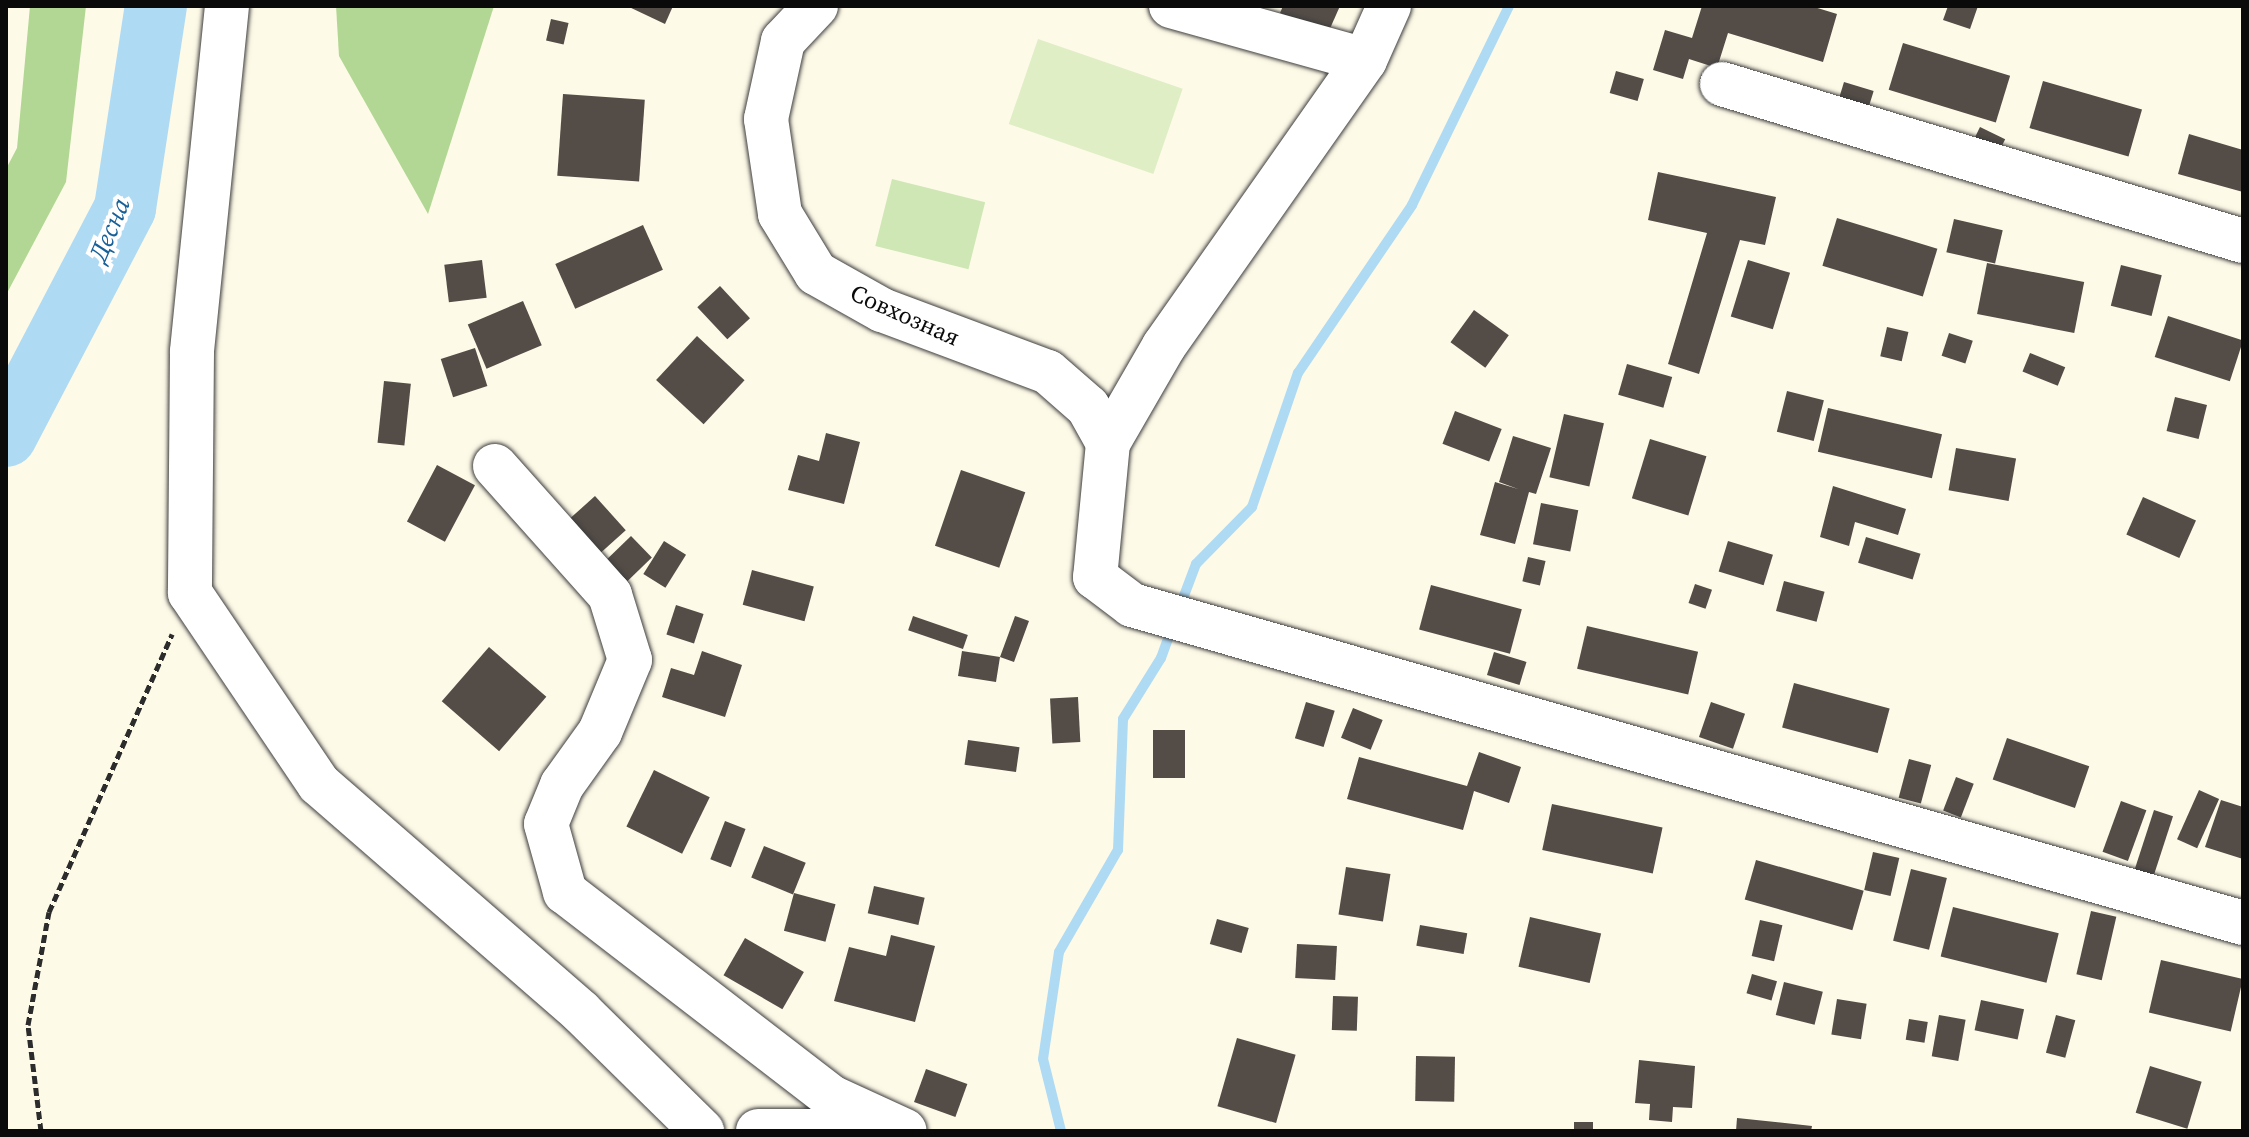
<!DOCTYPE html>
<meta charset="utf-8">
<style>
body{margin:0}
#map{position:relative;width:2249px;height:1137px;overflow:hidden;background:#fefae8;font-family:"Source Serif 4",serif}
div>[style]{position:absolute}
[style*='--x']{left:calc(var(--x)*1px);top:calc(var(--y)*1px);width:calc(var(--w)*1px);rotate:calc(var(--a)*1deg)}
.green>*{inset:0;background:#cee7b4;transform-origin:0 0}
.forest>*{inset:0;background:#b2d794}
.pitch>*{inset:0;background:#e0eec6;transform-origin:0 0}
.stream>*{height:10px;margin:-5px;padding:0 5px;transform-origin:5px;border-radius:5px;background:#afdaf4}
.river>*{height:62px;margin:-31px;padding:0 31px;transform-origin:31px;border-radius:31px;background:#afdaf4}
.building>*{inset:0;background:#534c47;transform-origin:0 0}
.path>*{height:5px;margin-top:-2.5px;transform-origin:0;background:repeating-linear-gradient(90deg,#2c2c2c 0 8px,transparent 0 12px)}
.roads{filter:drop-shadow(0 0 2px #3d3d3d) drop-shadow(0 0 2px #3d3d3d)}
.minor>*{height:44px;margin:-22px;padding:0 22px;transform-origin:22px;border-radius:22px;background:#fff}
span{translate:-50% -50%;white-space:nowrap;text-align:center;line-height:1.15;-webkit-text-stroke:8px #fff;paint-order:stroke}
.street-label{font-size:24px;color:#0a0a0a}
.water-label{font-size:26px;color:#186098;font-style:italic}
.frame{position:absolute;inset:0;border:8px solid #0a0a0a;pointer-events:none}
</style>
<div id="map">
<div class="green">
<i style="left:892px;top:179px;width:96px;height:69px;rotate:14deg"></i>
</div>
<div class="forest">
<i style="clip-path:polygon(30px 6px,86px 6px,66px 182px,6px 295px,6px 169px,17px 148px)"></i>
<i style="clip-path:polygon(336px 6px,494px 6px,428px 214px,339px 56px)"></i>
</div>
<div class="pitch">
<i style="left:1038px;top:39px;width:153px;height:90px;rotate:19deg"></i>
</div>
<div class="stream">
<i style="--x:1179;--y:609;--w:48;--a:-69.3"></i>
<i style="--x:1196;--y:564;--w:80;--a:-45.5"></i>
<i style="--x:1252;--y:507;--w:142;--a:-71.1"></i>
<i style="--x:1298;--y:373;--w:203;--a:-55.8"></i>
<i style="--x:1412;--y:205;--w:221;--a:-64"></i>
<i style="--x:1061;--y:1131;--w:74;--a:-104"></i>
<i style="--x:1043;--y:1059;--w:108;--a:-81.5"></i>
<i style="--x:1059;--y:952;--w:118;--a:-60"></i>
<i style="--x:1118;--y:850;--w:131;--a:-87.8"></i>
<i style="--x:1123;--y:719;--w:72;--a:-58.1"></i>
<i style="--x:1161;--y:658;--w:32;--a:-70"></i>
</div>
<div class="river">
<i style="--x:6;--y:436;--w:257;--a:-62.4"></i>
<i style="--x:125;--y:208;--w:204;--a:-81.3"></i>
</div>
<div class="building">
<i style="clip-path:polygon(627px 6px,673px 6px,665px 24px)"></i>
<i style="clip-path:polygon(1283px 6px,1340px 6px,1328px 33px,1280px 13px)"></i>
<i style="clip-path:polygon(1702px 6px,1811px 6px,1837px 14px,1823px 62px,1728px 33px,1717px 68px,1689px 59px,1683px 79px,1653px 70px,1665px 30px,1692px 38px)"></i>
<i style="clip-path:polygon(1948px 6px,1978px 6px,1970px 29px,1943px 20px)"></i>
<i style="left:551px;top:19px;width:18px;height:22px;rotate:13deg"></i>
<i style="left:1903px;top:43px;width:112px;height:49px;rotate:17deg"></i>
<i style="left:1616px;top:71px;width:29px;height:23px;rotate:16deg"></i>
<i style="left:2043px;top:81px;width:103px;height:49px;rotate:16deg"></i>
<i style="left:1844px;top:82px;width:31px;height:34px;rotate:17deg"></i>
<i style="left:563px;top:94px;width:82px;height:82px;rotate:4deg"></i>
<i style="left:1980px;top:127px;width:28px;height:24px;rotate:26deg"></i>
<i style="clip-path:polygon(2189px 134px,2243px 150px,2243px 192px,2178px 174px)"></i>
<i style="clip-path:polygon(1658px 172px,1776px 197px,1765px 245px,1740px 240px,1699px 374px,1668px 364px,1707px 233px,1648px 220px)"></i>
<i style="left:1837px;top:218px;width:105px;height:50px;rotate:17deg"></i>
<i style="left:1954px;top:219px;width:50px;height:34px;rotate:13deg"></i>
<i style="left:643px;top:225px;width:49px;height:96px;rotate:66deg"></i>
<i style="left:482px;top:260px;width:38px;height:38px;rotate:83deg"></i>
<i style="left:1748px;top:260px;width:44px;height:59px;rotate:17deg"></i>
<i style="left:1987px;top:263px;width:99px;height:52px;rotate:11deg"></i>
<i style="left:2121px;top:265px;width:42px;height:42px;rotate:14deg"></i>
<i style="left:720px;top:286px;width:44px;height:31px;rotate:47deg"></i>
<i style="left:523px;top:301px;width:48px;height:60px;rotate:67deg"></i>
<i style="left:1474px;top:310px;width:43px;height:40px;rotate:36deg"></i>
<i style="left:2168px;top:316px;width:79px;height:43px;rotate:18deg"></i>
<i style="left:1887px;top:327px;width:22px;height:30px;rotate:13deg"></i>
<i style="left:1949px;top:333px;width:25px;height:24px;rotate:18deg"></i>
<i style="left:697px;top:336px;width:65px;height:60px;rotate:43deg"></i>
<i style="left:475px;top:348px;width:40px;height:36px;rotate:72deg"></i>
<i style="left:2030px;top:353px;width:38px;height:20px;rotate:22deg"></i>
<i style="left:1627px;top:364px;width:47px;height:32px;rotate:16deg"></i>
<i style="left:384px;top:381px;width:27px;height:62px;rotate:6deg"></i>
<i style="left:1787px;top:391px;width:38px;height:42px;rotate:14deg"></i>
<i style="left:2175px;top:397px;width:33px;height:35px;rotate:14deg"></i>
<i style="left:1828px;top:408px;width:117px;height:45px;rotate:13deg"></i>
<i style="left:1455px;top:411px;width:50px;height:35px;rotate:21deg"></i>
<i style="left:1564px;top:414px;width:41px;height:65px;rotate:13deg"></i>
<i style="clip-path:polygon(826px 433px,860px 442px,844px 504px,788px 490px,798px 455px,819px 461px)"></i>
<i style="clip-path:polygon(1513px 436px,1551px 448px,1536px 494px,1529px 492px,1515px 544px,1480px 535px,1495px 482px,1518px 489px,1499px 482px)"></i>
<i style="left:1650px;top:439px;width:59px;height:62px;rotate:17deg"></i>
<i style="left:1956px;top:448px;width:61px;height:43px;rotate:10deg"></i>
<i style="left:437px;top:465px;width:43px;height:64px;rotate:28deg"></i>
<i style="left:961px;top:470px;width:68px;height:80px;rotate:19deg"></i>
<i style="clip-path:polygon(1833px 486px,1906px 509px,1898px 535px,1855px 522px,1849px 546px,1820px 537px)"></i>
<i style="left:595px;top:496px;width:46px;height:36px;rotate:48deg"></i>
<i style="left:2143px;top:497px;width:58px;height:41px;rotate:24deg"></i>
<i style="left:1541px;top:503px;width:38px;height:42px;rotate:11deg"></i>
<i style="left:631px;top:536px;width:30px;height:38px;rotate:46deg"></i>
<i style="left:1866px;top:537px;width:57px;height:27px;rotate:17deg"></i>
<i style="left:664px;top:541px;width:26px;height:39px;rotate:32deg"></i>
<i style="left:1728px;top:541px;width:47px;height:32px;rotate:17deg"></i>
<i style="left:1528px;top:557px;width:18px;height:25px;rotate:13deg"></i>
<i style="left:752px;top:570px;width:64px;height:36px;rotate:15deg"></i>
<i style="left:1784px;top:581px;width:42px;height:31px;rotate:15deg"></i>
<i style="left:1695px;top:584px;width:18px;height:20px;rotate:19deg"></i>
<i style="left:1431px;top:585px;width:94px;height:46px;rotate:15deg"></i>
<i style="left:676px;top:605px;width:29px;height:31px;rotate:18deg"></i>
<i style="left:913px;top:616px;width:58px;height:15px;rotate:19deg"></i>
<i style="clip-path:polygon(1015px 616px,1029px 621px,1014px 662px,1000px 657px,996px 682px,958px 676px,962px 651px,1000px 657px)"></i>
<i style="left:1587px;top:626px;width:114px;height:44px;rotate:13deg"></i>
<i style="left:489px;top:647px;width:76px;height:72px;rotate:41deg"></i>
<i style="clip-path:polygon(702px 651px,742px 665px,725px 717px,662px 697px,671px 668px,694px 675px)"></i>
<i style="left:1494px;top:652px;width:34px;height:24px;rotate:17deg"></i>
<i style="left:1794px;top:683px;width:99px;height:46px;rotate:15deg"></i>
<i style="left:1078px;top:697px;width:45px;height:28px;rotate:87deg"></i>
<i style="left:1306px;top:702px;width:30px;height:38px;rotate:17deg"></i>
<i style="left:1711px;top:702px;width:36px;height:37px;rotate:19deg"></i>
<i style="left:1353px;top:708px;width:32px;height:32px;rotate:22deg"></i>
<i style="left:1153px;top:730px;width:32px;height:48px"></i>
<i style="left:2007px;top:738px;width:87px;height:44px;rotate:19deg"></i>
<i style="left:968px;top:740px;width:52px;height:25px;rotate:8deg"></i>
<i style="clip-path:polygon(1479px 752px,1521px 767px,1509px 803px,1474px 791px,1463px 830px,1347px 799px,1359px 757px,1467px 786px)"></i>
<i style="left:1909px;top:759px;width:23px;height:40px;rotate:15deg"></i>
<i style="left:654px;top:770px;width:62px;height:63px;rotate:26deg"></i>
<i style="left:1956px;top:777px;width:19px;height:36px;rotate:21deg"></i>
<i style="left:2199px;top:790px;width:22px;height:54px;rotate:24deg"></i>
<i style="clip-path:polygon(2221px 800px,2243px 807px,2243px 859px,2205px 847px)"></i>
<i style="left:2121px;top:801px;width:27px;height:54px;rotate:20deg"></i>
<i style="left:1552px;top:804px;width:113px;height:47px;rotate:12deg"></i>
<i style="left:2154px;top:810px;width:20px;height:65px;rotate:18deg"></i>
<i style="left:725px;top:821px;width:22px;height:41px;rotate:21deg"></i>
<i style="left:764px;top:846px;width:45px;height:34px;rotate:22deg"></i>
<i style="left:1873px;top:852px;width:27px;height:39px;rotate:13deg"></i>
<i style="left:1756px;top:860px;width:112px;height:41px;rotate:16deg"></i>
<i style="left:1346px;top:867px;width:45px;height:48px;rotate:9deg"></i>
<i style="left:1911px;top:869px;width:37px;height:74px;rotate:14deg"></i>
<i style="left:874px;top:886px;width:52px;height:28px;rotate:13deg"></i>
<i style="left:794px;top:893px;width:43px;height:39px;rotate:15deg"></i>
<i style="left:1953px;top:907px;width:109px;height:51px;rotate:14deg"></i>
<i style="left:2091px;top:911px;width:26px;height:65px;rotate:13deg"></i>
<i style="left:1530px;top:917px;width:73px;height:51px;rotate:13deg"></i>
<i style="left:1217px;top:919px;width:33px;height:26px;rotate:16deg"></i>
<i style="left:1760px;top:920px;width:23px;height:37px;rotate:13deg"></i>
<i style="left:1420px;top:925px;width:48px;height:21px;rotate:10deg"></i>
<i style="clip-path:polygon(891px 935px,935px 946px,915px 1022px,834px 1001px,849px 947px,886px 956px)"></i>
<i style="left:745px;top:938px;width:68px;height:43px;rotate:30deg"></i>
<i style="left:1297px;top:944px;width:40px;height:34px;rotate:3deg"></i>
<i style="left:2161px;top:960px;width:84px;height:54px;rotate:13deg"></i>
<i style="left:1752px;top:974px;width:26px;height:20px;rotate:16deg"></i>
<i style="left:1784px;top:982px;width:40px;height:34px;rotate:14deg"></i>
<i style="left:1333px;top:996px;width:25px;height:34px;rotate:2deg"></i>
<i style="left:1837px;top:999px;width:30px;height:36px;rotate:9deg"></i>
<i style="left:1981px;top:1000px;width:44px;height:31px;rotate:12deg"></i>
<i style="left:1939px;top:1015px;width:27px;height:42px;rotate:10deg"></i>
<i style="left:2056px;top:1015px;width:20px;height:39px;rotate:15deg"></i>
<i style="left:1909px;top:1019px;width:19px;height:21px;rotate:9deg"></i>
<i style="left:1237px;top:1038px;width:61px;height:71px;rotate:16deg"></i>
<i style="left:1416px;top:1056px;width:39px;height:45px;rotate:1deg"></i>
<i style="clip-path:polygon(1639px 1060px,1695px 1066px,1692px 1108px,1673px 1107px,1672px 1122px,1649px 1120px,1650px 1104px,1635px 1103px)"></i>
<i style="left:2150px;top:1066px;width:54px;height:49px;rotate:17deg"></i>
<i style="left:926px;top:1069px;width:44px;height:35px;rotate:20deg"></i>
<i style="clip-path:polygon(1737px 1118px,1812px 1126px,1811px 1131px,1736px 1131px)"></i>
<i style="left:1574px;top:1122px;width:19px;height:9px"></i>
</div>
<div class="path">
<i style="--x:41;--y:1131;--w:107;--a:-97"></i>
<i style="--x:28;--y:1025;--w:115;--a:-79.5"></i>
<i style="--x:49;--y:912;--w:304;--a:-66.1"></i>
</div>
<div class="roads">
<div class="minor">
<i style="--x:227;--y:6;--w:348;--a:95.8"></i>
<i style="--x:192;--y:352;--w:241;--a:90.5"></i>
<i style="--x:190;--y:593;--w:230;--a:56"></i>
<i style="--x:319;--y:784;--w:347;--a:41"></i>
<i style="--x:581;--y:1012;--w:170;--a:44.5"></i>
<i style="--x:816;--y:6;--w:48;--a:133.3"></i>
<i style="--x:783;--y:41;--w:80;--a:102.3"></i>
<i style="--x:766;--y:119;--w:96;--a:81.6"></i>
<i style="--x:780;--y:214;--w:69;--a:58.6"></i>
<i style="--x:816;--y:273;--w:76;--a:29.3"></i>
<i style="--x:882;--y:310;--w:177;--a:20.5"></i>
<i style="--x:1048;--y:372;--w:53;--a:41.2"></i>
<i style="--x:1088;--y:407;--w:41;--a:60.9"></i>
<i style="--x:1171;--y:6;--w:201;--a:15.6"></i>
<i style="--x:1365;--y:60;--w:350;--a:125.1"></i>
<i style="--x:1164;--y:346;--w:112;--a:120"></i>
<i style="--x:1108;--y:443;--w:135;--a:95.5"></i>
<i style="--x:1095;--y:577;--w:46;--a:37.1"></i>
<i style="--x:1132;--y:605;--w:1156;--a:15.97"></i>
<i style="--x:1365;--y:60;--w:59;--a:-66"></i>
<i style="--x:1722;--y:84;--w:544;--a:16.77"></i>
<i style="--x:495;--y:466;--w:173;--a:48.3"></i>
<i style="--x:610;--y:595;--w:68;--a:72.9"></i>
<i style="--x:630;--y:660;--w:78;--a:112.6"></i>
<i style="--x:600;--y:732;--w:65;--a:125.6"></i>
<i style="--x:562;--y:785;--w:42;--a:112.3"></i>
<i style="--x:546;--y:824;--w:71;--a:74.4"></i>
<i style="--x:565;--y:892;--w:336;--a:37.6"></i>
<i style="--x:831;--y:1097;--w:81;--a:24.7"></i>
<i style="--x:758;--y:1131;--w:88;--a:0"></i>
</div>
</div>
<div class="street-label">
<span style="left:905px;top:315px;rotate:24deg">Совхозная</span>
</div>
<div class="water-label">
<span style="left:110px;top:230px;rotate:-67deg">Десна</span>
</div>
<div class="frame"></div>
</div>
